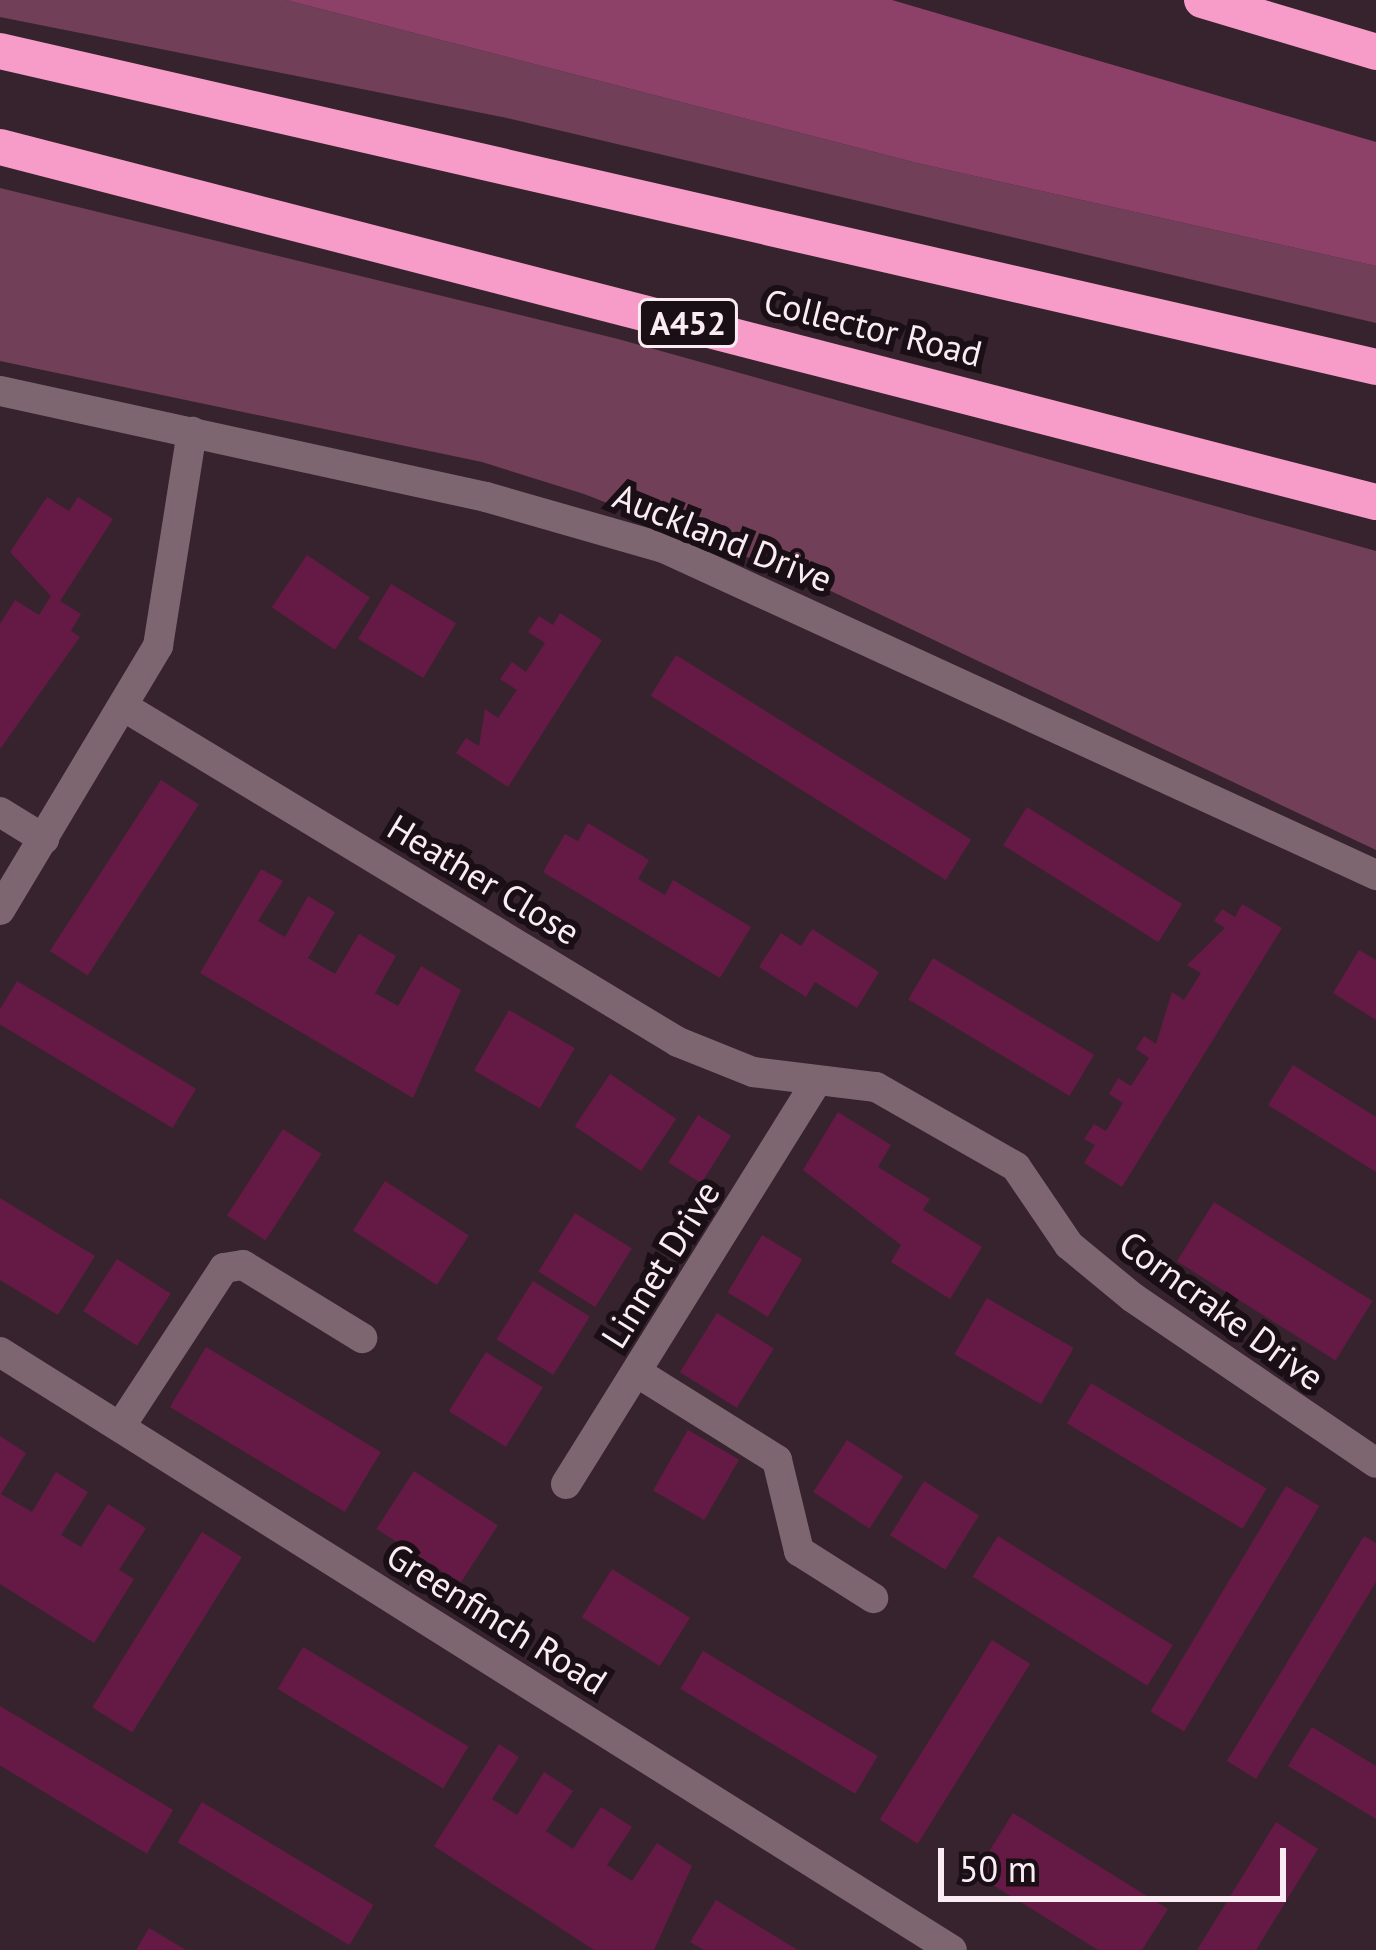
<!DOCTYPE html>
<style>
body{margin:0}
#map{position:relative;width:1376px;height:1950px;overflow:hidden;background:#37232d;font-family:"PT Sans",sans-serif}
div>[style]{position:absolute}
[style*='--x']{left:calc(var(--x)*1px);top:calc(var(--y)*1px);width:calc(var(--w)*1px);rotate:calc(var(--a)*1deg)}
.green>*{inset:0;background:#723f59}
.forest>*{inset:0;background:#8d4169}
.building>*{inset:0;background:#641a44;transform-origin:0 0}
.minor>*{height:30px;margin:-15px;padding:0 15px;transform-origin:15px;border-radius:15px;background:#7e6671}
.highway>*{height:36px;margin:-18px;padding:0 18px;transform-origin:18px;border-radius:18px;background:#f79cc9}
span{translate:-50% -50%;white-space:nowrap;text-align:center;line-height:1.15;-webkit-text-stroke:12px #190f14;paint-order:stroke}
.shield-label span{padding:3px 9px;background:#190f14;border:3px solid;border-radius:9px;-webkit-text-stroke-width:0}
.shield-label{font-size:33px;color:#fbecf3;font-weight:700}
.street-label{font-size:36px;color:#fbecf3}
.scale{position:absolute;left:938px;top:1848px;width:348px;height:54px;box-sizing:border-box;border:6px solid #fbecf3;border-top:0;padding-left:15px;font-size:36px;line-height:42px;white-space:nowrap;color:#fbecf3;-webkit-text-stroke:9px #190f14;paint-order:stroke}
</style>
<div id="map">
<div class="green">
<i style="clip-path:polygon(0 0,286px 0,917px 163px,1376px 266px,1376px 323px,507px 118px,0 17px)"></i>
<i style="clip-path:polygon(0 188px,618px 339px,1376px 551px,1376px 850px,812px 582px,584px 494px,482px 462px,0 361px)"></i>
</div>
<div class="forest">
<i style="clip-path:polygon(286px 0,892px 0,1376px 142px,1376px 266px,917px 163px)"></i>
</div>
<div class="building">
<i style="clip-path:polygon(47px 497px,69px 511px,78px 497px,113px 519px,60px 601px,81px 614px,71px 631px,80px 637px,0 749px,0 624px,15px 600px,39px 615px,51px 596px,10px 552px)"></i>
<i style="left:307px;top:555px;width:76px;height:63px;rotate:34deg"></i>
<i style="left:391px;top:584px;width:76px;height:64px;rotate:31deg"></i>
<i style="clip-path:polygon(560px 613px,602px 640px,508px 787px,456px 753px,466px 738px,479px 746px,485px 709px,498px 718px,517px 690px,500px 679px,512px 662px,526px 672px,545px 643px,528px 632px,539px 616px,553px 625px)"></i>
<i style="left:676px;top:655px;width:348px;height:48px;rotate:32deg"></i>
<i style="left:161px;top:780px;width:45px;height:204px;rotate:33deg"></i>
<i style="left:1027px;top:807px;width:183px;height:45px;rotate:32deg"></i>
<i style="clip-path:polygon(588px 823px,649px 860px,638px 879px,665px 895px,673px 880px,751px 927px,720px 978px,543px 872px,565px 834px,578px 841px)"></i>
<i style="clip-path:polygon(261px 869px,283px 881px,258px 921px,285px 937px,308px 896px,335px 912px,308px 958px,335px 974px,359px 934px,396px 956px,375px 993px,398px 1006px,421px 966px,461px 990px,413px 1098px,200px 973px)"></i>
<i style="clip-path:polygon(1242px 904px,1282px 928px,1122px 1187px,1084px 1163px,1095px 1145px,1084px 1139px,1094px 1124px,1106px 1131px,1123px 1103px,1109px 1094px,1118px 1078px,1131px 1086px,1149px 1058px,1136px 1049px,1144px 1036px,1156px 1044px,1172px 992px,1184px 1000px,1201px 973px,1187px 965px,1225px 928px,1214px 921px,1222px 909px,1235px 917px)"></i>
<i style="clip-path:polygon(812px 929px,879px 972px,857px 1008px,815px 982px,806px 997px,759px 967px,781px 933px,801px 946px)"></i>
<i style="clip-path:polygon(1359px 950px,1376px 960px,1376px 1020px,1333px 993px)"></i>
<i style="left:933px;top:958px;width:188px;height:48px;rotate:31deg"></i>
<i style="left:17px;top:981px;width:209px;height:46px;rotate:31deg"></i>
<i style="left:509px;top:1010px;width:76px;height:70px;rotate:30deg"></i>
<i style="clip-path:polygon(1293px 1065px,1376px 1117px,1376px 1172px,1268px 1105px)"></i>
<i style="left:610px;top:1074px;width:80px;height:63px;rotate:34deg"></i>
<i style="clip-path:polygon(838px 1112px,891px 1145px,878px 1167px,930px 1199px,923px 1210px,982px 1247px,950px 1299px,891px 1262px,901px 1245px,803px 1170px)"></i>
<i style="left:698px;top:1115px;width:39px;height:56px;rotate:32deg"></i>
<i style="left:283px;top:1129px;width:46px;height:103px;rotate:33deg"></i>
<i style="left:385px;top:1181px;width:100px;height:59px;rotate:33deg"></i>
<i style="clip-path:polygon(0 1198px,95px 1256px,58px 1315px,0 1280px)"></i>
<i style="left:1214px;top:1202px;width:187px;height:70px;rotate:32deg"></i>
<i style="left:575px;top:1213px;width:67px;height:69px;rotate:32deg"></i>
<i style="left:762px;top:1235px;width:47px;height:67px;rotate:31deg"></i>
<i style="left:117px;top:1259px;width:64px;height:62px;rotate:33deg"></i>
<i style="left:533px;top:1281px;width:67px;height:69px;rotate:32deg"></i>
<i style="left:987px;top:1298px;width:100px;height:65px;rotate:30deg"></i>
<i style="left:717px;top:1313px;width:67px;height:70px;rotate:32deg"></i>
<i style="left:206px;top:1347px;width:204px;height:70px;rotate:31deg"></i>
<i style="left:486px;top:1352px;width:67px;height:70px;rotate:32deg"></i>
<i style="left:1091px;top:1383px;width:205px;height:47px;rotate:31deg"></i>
<i style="left:688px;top:1430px;width:59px;height:70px;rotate:30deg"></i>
<i style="clip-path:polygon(0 1436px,26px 1453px,1px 1494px,32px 1512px,56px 1472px,88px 1492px,61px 1535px,81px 1547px,108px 1504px,146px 1528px,119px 1570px,134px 1579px,94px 1643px,0 1584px)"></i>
<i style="left:847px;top:1440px;width:67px;height:62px;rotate:33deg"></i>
<i style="left:414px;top:1471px;width:100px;height:69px;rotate:33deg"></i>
<i style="left:924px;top:1481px;width:65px;height:64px;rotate:32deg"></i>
<i style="left:1286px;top:1486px;width:39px;height:263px;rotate:31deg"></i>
<i style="left:202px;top:1532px;width:47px;height:207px;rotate:32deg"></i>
<i style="left:998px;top:1536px;width:206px;height:48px;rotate:32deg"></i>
<i style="clip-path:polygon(1364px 1536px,1376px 1543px,1376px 1582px,1256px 1779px,1227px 1761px)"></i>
<i style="left:612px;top:1569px;width:92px;height:57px;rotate:32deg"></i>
<i style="left:992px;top:1640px;width:45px;height:212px;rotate:32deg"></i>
<i style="left:303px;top:1647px;width:193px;height:49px;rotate:31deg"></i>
<i style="left:703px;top:1651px;width:204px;height:44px;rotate:31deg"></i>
<i style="left:0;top:1706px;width:202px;height:51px;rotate:31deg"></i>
<i style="clip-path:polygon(1312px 1727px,1376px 1766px,1376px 1819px,1288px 1766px)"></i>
<i style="clip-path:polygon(499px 1744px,519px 1757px,492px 1799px,517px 1815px,544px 1772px,573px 1791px,546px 1831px,573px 1849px,601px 1807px,632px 1827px,607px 1865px,632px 1881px,657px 1843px,692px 1866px,654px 1950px,594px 1950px,434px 1846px)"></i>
<i style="left:202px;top:1802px;width:200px;height:47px;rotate:31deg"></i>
<i style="clip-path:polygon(1013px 1813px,1168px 1909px,1142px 1950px,1098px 1950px,975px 1874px)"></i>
<i style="clip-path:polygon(1276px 1822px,1318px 1849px,1256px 1950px,1197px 1950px)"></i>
<i style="clip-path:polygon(716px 1900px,760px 1927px,798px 1950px,704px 1950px,690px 1942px)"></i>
<i style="clip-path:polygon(149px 1928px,186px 1950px,136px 1950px)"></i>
</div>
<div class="minor">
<i style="--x:0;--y:391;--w:497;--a:12.3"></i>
<i style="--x:486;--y:497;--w:185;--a:16"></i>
<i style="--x:664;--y:548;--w:784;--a:24.67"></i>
<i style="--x:126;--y:708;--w:645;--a:31.18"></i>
<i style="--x:678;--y:1042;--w:81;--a:21.8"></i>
<i style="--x:753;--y:1072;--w:124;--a:7"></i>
<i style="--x:876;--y:1087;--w:161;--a:29.7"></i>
<i style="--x:1016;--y:1167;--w:94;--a:55.8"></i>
<i style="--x:1069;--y:1245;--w:82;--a:39.5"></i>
<i style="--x:1132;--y:1297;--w:295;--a:34.2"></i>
<i style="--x:0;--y:812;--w:52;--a:31.5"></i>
<i style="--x:0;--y:910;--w:308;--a:-59.1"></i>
<i style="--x:158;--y:646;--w:217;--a:-81"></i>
<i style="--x:0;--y:1352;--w:1124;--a:32.14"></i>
<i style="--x:638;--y:1373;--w:164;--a:32"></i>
<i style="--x:777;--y:1460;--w:94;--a:76.4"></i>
<i style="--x:799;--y:1551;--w:88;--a:32.4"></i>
<i style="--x:120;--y:1427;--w:190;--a:-56.8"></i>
<i style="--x:224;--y:1268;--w:19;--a:-9"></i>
<i style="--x:243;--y:1265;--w:140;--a:31.5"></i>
<i style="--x:566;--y:1484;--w:475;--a:-58.1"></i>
</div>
<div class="highway">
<i style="--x:1202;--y:0;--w:182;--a:16.6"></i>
<i style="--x:0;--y:51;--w:1412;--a:12.93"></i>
<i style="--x:0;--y:147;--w:1421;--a:14.47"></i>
</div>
<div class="shield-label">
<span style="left:688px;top:323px">A452</span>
</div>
<div class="street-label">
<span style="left:873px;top:327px;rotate:14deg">Collector Road</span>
<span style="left:723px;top:537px;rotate:22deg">Auckland Drive</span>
<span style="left:484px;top:879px;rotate:31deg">Heather Close</span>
<span style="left:660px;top:1264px;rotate:-58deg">Linnet Drive</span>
<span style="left:1222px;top:1310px;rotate:36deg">Corncrake Drive</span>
<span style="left:497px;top:1618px;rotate:32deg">Greenfinch Road</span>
</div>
<div class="scale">50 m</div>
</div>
